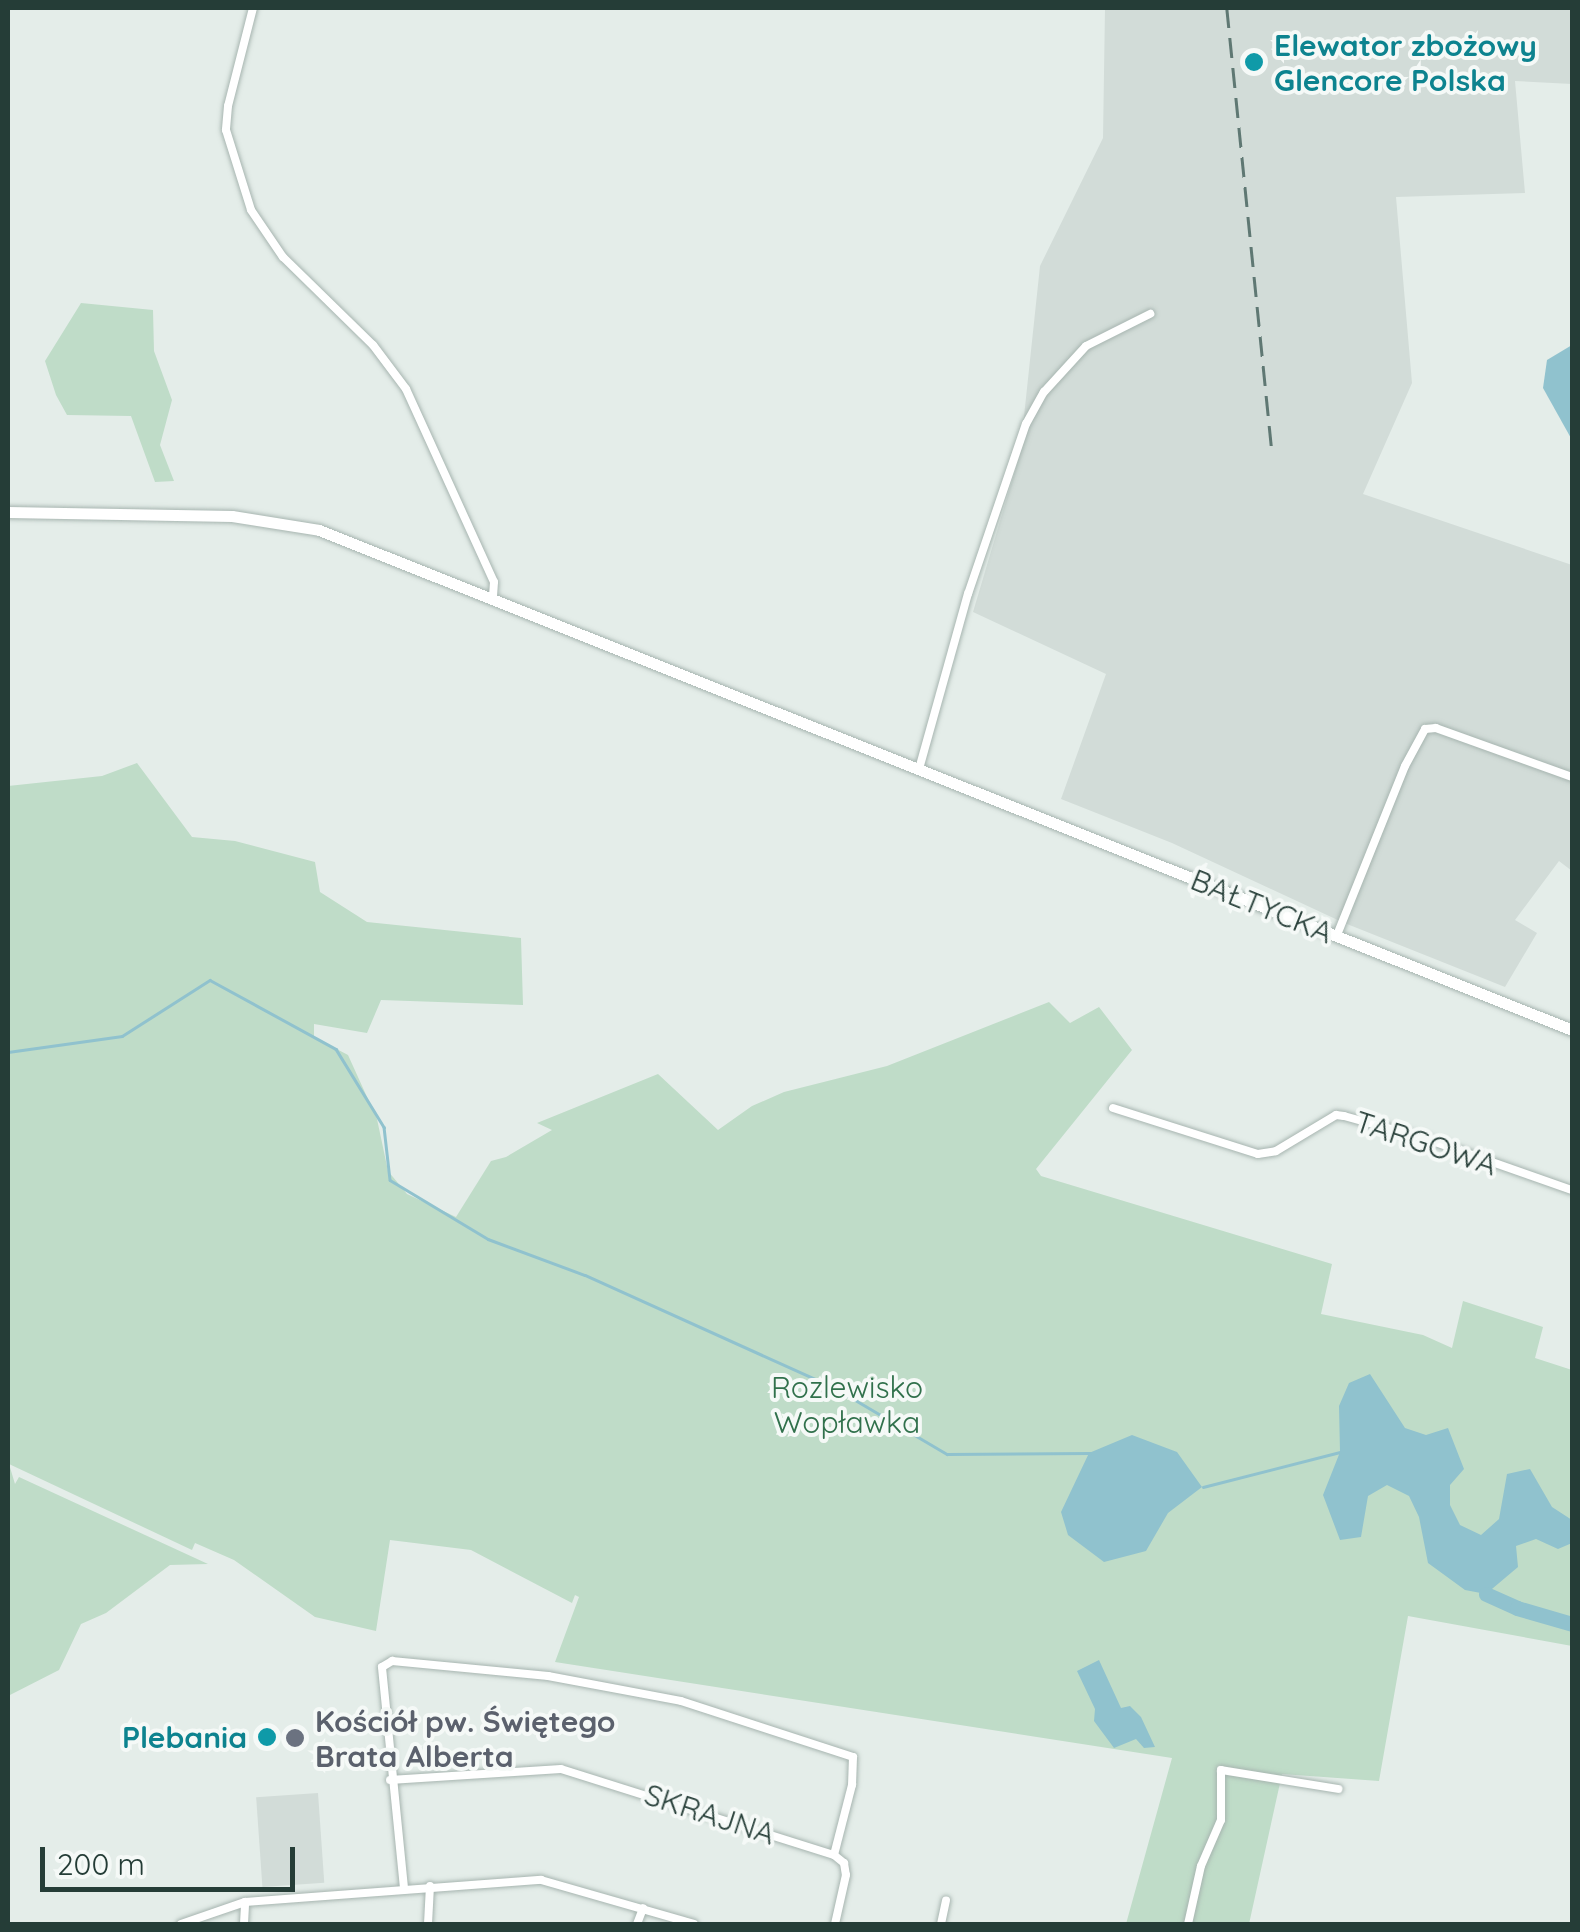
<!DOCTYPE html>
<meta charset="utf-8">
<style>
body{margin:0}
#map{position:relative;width:1580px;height:1932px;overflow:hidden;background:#e4ede9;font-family:Quicksand,sans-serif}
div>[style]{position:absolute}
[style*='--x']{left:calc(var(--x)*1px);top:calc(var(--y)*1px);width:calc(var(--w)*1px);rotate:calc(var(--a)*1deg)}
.built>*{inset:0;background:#d2dcd8;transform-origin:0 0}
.green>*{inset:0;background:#bfdcc8}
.water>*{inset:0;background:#90c2ce}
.stream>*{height:2.5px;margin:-1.25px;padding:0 1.25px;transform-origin:1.25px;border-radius:1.25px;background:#90c2ce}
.river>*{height:15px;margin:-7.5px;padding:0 7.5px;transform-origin:7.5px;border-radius:7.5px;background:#90c2ce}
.roads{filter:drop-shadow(0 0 2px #a7b5b0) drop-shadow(0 0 2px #a7b5b0)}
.street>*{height:8px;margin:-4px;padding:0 4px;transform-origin:4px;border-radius:4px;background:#fff}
.secondary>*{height:11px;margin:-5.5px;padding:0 5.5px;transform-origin:5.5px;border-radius:5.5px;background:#fff}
.rail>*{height:2.5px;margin-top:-1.25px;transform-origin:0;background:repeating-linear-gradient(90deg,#5f7873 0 20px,transparent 0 30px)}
.dots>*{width:28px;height:28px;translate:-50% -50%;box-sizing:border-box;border:5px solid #f5f9f7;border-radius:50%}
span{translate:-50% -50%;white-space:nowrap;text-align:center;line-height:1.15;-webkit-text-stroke:8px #f5f9f7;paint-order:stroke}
.culture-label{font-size:30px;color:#0d838f;font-weight:700}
.left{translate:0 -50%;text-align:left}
.right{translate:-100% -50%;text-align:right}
.street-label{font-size:30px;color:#253d37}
.park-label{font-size:30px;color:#31714c}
.worship-label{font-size:30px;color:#5b616d;font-weight:700}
.frame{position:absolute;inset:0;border:10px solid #253d37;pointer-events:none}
.scale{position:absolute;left:40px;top:1847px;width:255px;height:45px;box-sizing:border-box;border:5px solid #253d37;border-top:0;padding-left:12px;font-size:30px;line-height:35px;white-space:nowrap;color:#253d37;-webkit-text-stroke:8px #f5f9f7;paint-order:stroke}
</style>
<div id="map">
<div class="built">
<i style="clip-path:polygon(1105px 8px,1572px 8px,1572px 84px,1515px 81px,1525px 193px,1396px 197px,1412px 383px,1363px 494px,1572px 565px,1572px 871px,1559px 861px,1515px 920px,1537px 933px,1505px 987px,1342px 922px,1172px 843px,1061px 799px,1106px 674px,973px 612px,1020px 454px,1040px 266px,1103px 138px)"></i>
<i style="left:318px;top:1793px;width:90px;height:62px;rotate:86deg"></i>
</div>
<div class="green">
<i style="clip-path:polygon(81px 303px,153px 310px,154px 351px,172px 400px,160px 445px,174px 481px,155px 482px,131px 416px,67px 415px,56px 395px,45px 361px)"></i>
<i style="clip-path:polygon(137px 763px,192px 837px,235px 841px,315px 862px,320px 892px,367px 922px,521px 938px,523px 1005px,381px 1000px,367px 1033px,314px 1024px,314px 1037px,348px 1055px,377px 1119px,388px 1171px,407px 1194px,456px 1217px,491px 1161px,506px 1157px,552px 1130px,537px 1123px,658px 1074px,718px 1130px,752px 1106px,784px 1092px,887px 1066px,1049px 1002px,1070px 1023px,1099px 1007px,1132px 1050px,1036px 1169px,1041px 1176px,1332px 1264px,1321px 1314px,1423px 1335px,1452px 1348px,1463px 1301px,1543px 1327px,1535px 1358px,1572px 1370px,1572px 1646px,1408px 1616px,1379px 1781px,1282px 1774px,1249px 1924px,1126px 1924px,1172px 1758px,555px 1662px,579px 1597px,575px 1595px,572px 1603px,471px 1550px,390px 1540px,376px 1631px,315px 1617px,234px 1560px,195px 1543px,192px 1550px,9px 1464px,15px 1484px,19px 1477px,208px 1564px,170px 1565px,106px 1613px,81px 1624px,59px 1670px,8px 1696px,8px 786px,102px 776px)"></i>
</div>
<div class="water">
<i style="clip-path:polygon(1572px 345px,1572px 440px,1543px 388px,1547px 360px)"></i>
<i style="clip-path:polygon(1370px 1374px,1405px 1428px,1426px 1435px,1448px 1428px,1464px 1469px,1450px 1485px,1450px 1505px,1460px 1525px,1481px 1535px,1499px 1519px,1507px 1474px,1530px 1469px,1552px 1507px,1572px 1520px,1572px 1543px,1558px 1549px,1536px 1539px,1516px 1546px,1518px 1567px,1486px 1594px,1465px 1590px,1428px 1563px,1419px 1517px,1409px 1496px,1387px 1485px,1368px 1496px,1361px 1537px,1340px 1540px,1323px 1495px,1340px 1452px,1339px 1406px,1349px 1383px)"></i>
<i style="clip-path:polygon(1132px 1435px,1177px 1452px,1202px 1487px,1168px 1513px,1146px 1551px,1104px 1562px,1068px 1535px,1061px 1512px,1089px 1453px)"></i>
<i style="clip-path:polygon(1099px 1660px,1121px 1708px,1130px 1706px,1141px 1717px,1155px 1747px,1144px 1748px,1136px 1739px,1114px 1748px,1094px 1721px,1095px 1709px,1077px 1671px)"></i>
</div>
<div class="stream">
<i style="--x:8;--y:1052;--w:115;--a:-8"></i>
<i style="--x:122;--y:1036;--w:104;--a:-32.5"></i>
<i style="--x:210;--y:980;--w:144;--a:28.7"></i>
<i style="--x:336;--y:1049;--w:92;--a:58.4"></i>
<i style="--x:384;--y:1127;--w:53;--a:83.5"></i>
<i style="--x:390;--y:1180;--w:114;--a:31"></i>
<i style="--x:488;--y:1239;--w:103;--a:20.4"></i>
<i style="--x:585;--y:1275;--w:274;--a:24.3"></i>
<i style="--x:835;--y:1388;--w:130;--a:30.5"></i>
<i style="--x:947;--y:1454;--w:143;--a:-0.4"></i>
<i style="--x:1203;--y:1487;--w:141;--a:-14.3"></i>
</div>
<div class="river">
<i style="--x:1486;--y:1594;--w:34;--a:24"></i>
<i style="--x:1517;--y:1608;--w:57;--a:16.2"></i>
</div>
<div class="roads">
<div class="street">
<i style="--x:253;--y:8;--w:101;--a:104.3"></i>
<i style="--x:228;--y:106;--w:24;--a:95"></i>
<i style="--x:226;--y:130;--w:84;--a:72.6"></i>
<i style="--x:251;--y:210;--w:57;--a:55.8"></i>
<i style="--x:283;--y:257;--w:126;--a:44.4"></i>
<i style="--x:373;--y:345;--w:55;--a:53.1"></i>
<i style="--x:406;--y:389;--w:212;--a:65.5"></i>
<i style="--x:494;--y:582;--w:16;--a:94"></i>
<i style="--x:919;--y:769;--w:182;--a:-74.4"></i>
<i style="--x:968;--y:594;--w:180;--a:-71.2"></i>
<i style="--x:1026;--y:424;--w:37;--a:-61"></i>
<i style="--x:1044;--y:392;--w:62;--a:-47.6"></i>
<i style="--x:1086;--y:346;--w:72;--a:-26.6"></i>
<i style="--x:1337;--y:935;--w:182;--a:-68.1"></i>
<i style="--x:1405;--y:766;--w:42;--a:-61.6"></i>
<i style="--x:1425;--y:729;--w:11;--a:-5"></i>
<i style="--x:1436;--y:728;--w:145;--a:19.8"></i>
<i style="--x:1113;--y:1108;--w:152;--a:17.6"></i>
<i style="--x:1258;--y:1154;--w:18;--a:-9"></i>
<i style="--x:1276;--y:1151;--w:70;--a:-31"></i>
<i style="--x:1336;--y:1115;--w:8;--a:7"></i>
<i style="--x:1344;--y:1116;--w:83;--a:15.4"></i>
<i style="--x:1424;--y:1138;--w:157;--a:19.4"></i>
<i style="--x:390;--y:1780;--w:171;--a:-3.7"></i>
<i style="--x:561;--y:1769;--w:286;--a:17.5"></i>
<i style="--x:834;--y:1855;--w:13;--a:39"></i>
<i style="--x:844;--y:1863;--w:12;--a:81"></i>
<i style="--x:846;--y:1875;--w:50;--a:102.7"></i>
<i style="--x:404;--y:1888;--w:222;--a:-95.7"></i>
<i style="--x:382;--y:1667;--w:12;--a:-31"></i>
<i style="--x:392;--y:1661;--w:157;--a:5.5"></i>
<i style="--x:548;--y:1676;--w:135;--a:10.6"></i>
<i style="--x:681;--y:1701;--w:181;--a:18"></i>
<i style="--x:853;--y:1757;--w:28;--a:92"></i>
<i style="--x:852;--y:1785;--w:72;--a:104.4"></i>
<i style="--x:181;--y:1924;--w:68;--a:-19"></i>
<i style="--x:245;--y:1902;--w:297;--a:-4.3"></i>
<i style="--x:541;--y:1880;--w:159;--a:16"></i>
<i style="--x:244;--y:1924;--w:22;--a:-87"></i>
<i style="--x:428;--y:1924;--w:38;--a:-87"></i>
<i style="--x:637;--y:1924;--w:17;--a:-69"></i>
<i style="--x:941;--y:1924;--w:24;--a:-78"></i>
<i style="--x:1188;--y:1924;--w:59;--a:-77.4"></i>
<i style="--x:1201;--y:1866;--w:50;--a:-66.5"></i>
<i style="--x:1221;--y:1820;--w:50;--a:-90"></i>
<i style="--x:1221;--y:1770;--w:119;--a:9.2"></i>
</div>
<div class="secondary">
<i style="--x:8;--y:512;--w:224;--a:1"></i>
<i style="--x:232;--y:516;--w:88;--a:9.1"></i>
<i style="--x:319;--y:530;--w:1349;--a:21.75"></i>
</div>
</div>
<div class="rail">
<i style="--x:1227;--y:8;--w:442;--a:84.2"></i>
</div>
<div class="dots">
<i style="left:1254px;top:62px;background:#0f9aa8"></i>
<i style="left:267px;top:1737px;background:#0f9aa8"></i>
<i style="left:295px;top:1738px;background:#6b7280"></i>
</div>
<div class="culture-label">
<span class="left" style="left:1274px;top:62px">Elewator zbożowy<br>Glencore Polska</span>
<span class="right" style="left:247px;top:1737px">Plebania</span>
</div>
<div class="street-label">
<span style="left:1262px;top:906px;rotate:22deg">BAŁTYCKA</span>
<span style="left:1426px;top:1143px;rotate:18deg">TARGOWA</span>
<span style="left:710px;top:1814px;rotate:18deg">SKRAJNA</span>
</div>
<div class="park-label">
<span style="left:847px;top:1404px">Rozlewisko<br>Wopławka</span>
</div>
<div class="worship-label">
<span class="left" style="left:315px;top:1738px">Kościół pw. Świętego<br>Brata Alberta</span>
</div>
<div class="frame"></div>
<div class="scale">200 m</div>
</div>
